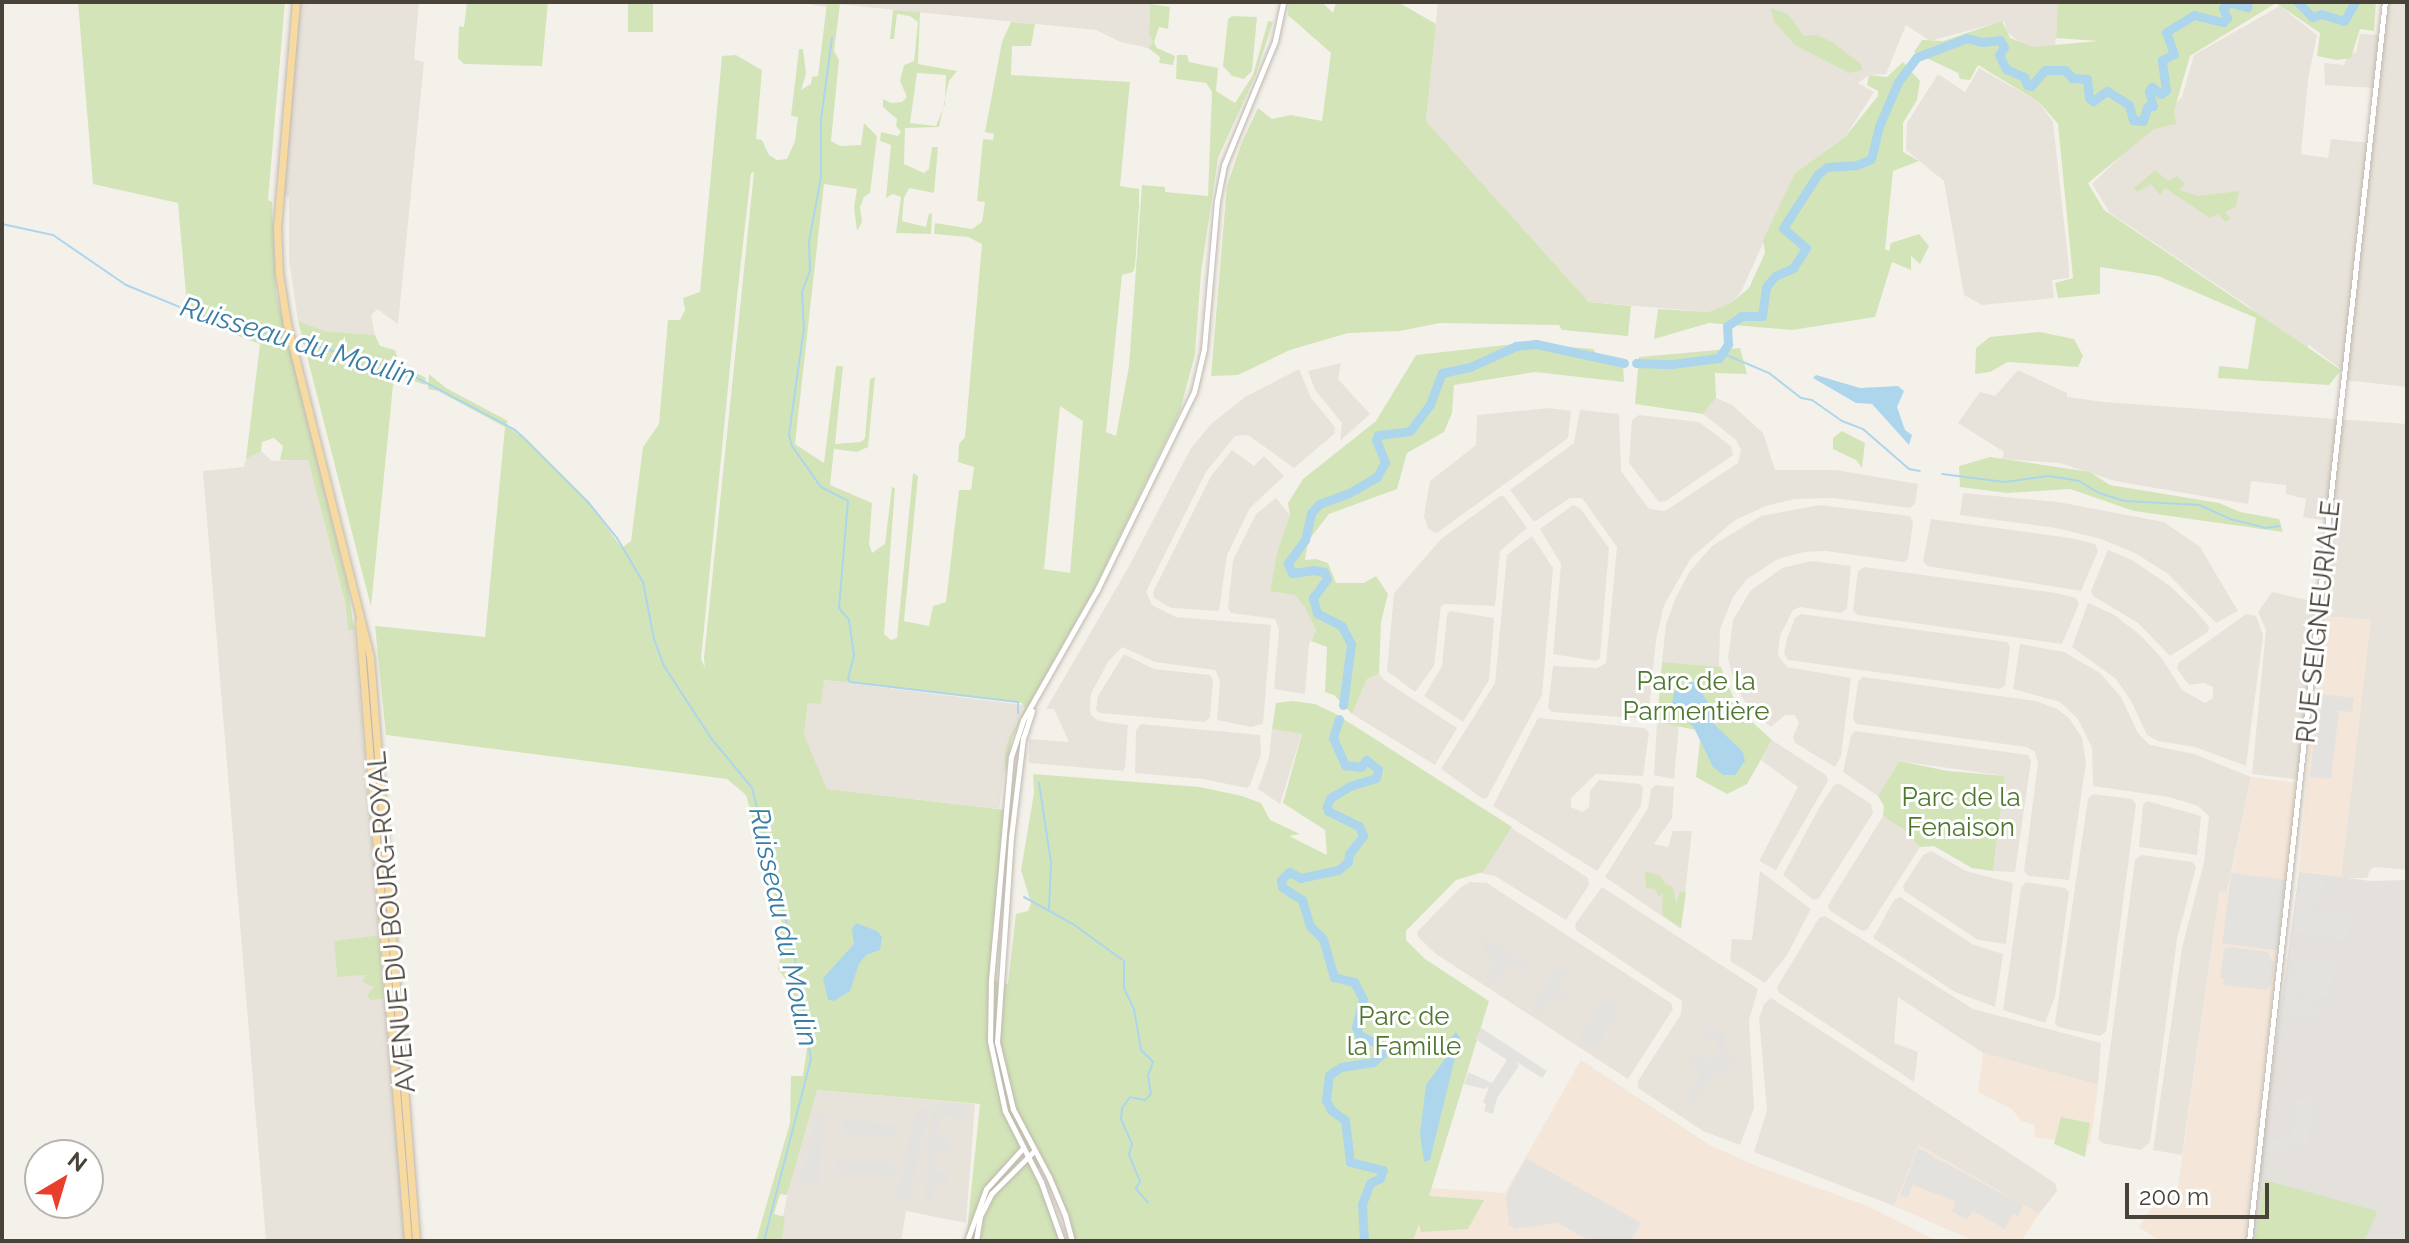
<!DOCTYPE html>
<meta charset="utf-8">
<style>
body{margin:0}
#map{position:relative;width:2409px;height:1243px;overflow:hidden;background:#f4f1eb;font-family:Raleway,sans-serif}
div>[style]{position:absolute}
[style*='--x']{left:calc(var(--x)*1px);top:calc(var(--y)*1px);width:calc(var(--w)*1px);rotate:calc(var(--a)*1deg)}
.residential>*{inset:0;background:#e8e3da}
.commercial>*{inset:0;background:#f4e7d9}
.industrial>*{inset:0;background:#e4e0dc}
.green>*{inset:0;background:#d3e5b8;transform-origin:0 0}
.parking>*{inset:0;background:#e4e2df;transform-origin:0 0}
.water>*{inset:0;background:#add6ec}
.stream>*{height:2px;margin:-1px;padding:0 1px;transform-origin:1px;border-radius:1px;background:#add6ec}
.river>*{height:9px;margin:-4.5px;padding:0 4.5px;transform-origin:4.5px;border-radius:4.5px;background:#add6ec}
.roads{filter:drop-shadow(0 0 2px #bfb8ae) drop-shadow(0 0 2px #bfb8ae)}
.minor>*{height:5px;margin:-2.5px;padding:0 2.5px;transform-origin:2.5px;border-radius:2.5px;background:#fff}
.major>*{height:7px;margin:-3.5px;padding:0 3.5px;transform-origin:3.5px;border-radius:3.5px;background:#f7daa2}
span{translate:-50% -50%;white-space:nowrap;text-align:center;line-height:1.15;-webkit-text-stroke:6px #fff;paint-order:stroke}
.street-label{font-size:26px;color:#484239}
.park-label{font-size:26px;color:#4f7730}
.water-label{font-size:28px;color:#387da5;font-style:italic}
.frame{position:absolute;inset:0;border:4px solid #484239;pointer-events:none}
.north{position:absolute;left:24px;top:1139px;width:80px;height:80px;box-sizing:border-box;background:#fff;border:2px solid #b6b3b0;border-radius:50%;rotate:38deg;font-size:22px;font-weight:700;line-height:32px;text-align:center;color:#484239}
.north::after{content:'';display:block;margin:auto;width:28px;height:36px;background:#ea3e2d;clip-path:polygon(50% 0,100% 100%,50% 72%,0 100%)}
.scale{position:absolute;left:2125px;top:1183px;width:144px;height:36px;box-sizing:border-box;border:4px solid #484239;border-top:0;padding-left:10px;font-size:24px;line-height:28px;white-space:nowrap;color:#484239;-webkit-text-stroke:6px #fff;paint-order:stroke}
</style>
<div id="map">
<div class="residential">
<i style="clip-path:polygon(296px 2px,419px 2px,414px 59px,424px 62px,398px 324px,377px 309px,371px 316px,375px 335px,325px 331px,298px 321px,289px 260px,289px 198px,279px 191px)"></i>
<i style="clip-path:polygon(812px 2px,1145px 2px,1150px 4px,1149px 34px,1153px 42px,1148px 48px,1121px 42px,1096px 30px,827px 3px,827px 7px,812px 5px)"></i>
<i style="clip-path:polygon(1438px 2px,2059px 2px,2055px 46px,2026px 48px,2007px 32px,2004px 21px,1930px 41px,1906px 25px,1886px 74px,1869px 75px,1858px 83px,1874px 92px,1845px 137px,1795px 173px,1741px 292px,1732px 302px,1709px 312px,1589px 302px,1426px 121px)"></i>
<i style="clip-path:polygon(2385px 2px,2407px 2px,2407px 387px,2345px 380px,2346px 373px,2309px 345px,2302px 353px,2247px 305px,2110px 213px,2092px 184px,2182px 97px,2194px 55px,2280px 6px,2317px 35px,2308px 80px,2301px 154px,2328px 158px,2331px 139px,2370px 143px,2375px 88px,2325px 85px,2324px 63px,2344px 65px,2347px 56px,2356px 52px,2360px 34px,2381px 35px)"></i>
<i style="clip-path:polygon(1979px 68px,2039px 102px,2053px 122px,2069px 268px,2069px 278px,2052px 280px,2054px 298px,1982px 305px,1964px 295px,1944px 181px,1906px 150px,1907px 123px,1938px 74px,1965px 92px)"></i>
<i style="clip-path:polygon(1341px 363px,1338px 379px,1370px 414px,1340px 441px,1342px 423px,1315px 390px,1308px 371px)"></i>
<i style="clip-path:polygon(1299px 369px,1311px 398px,1335px 427px,1334px 434px,1294px 468px,1248px 435px,1235px 436px,1206px 472px,1146px 592px,1152px 605px,1176px 617px,1271px 625px,1263px 724px,1251px 727px,1217px 720px,1220px 681px,1215px 670px,1155px 662px,1122px 647px,1108px 662px,1091px 694px,1090px 706px,1091px 715px,1099px 721px,1128px 725px,1125px 768px,1123px 771px,1029px 763px,1029px 739px,1069px 742px,1054px 709px,1046px 709px,1128px 568px,1191px 448px,1211px 424px,1245px 397px)"></i>
<i style="clip-path:polygon(2018px 370px,2067px 393px,2067px 397px,2104px 402px,2407px 424px,2407px 870px,2375px 867px,2370px 870px,2367px 878px,2341px 878px,2370px 620px,2320px 616px,2302px 780px,2252px 774px,2266px 630px,2258px 612px,2272px 592px,2321px 603px,2329px 521px,2303px 517px,2306px 499px,2286px 494px,2286px 485px,2251px 481px,2248px 504px,2115px 481px,2060px 463px,2002px 459px,2004px 452px,1958px 423px,1980px 392px,1995px 396px)"></i>
<i style="clip-path:polygon(1716px 398px,1732px 405px,1763px 433px,1775px 470px,1836px 470px,1918px 484px,1915px 504px,1910px 508px,1833px 498px,1794px 499px,1766px 506px,1735px 520px,1691px 558px,1664px 605px,1656px 640px,1648px 719px,1552px 712px,1548px 708px,1553px 666px,1597px 668px,1606px 663px,1617px 547px,1582px 498px,1570px 498px,1534px 522px,1510px 490px,1574px 443px,1580px 410px,1619px 414px,1621px 471px,1649px 509px,1665px 511px,1738px 463px,1741px 450px,1736px 440px,1703px 414px)"></i>
<i style="clip-path:polygon(1549px 408px,1571px 411px,1568px 438px,1437px 533px,1428px 529px,1424px 516px,1430px 481px,1476px 445px,1477px 415px)"></i>
<i style="clip-path:polygon(1639px 415px,1699px 422px,1731px 446px,1733px 455px,1666px 501px,1659px 502px,1629px 463px,1632px 420px)"></i>
<i style="clip-path:polygon(1232px 450px,1254px 466px,1264px 456px,1284px 476px,1250px 508px,1227px 555px,1219px 611px,1171px 608px,1154px 598px,1153px 592px,1211px 476px)"></i>
<i style="clip-path:polygon(261px 451px,272px 461px,308px 459px,345px 602px,348px 629px,354px 630px,380px 935px,335px 941px,337px 976px,383px 974px,404px 1241px,266px 1241px,203px 471px,244px 467px,246px 459px)"></i>
<i style="clip-path:polygon(1963px 493px,2058px 502px,2164px 522px,2200px 547px,2238px 611px,2216px 623px,2168px 574px,2135px 553px,2101px 539px,2056px 528px,1960px 515px)"></i>
<i style="clip-path:polygon(1500px 496px,1504px 496px,1527px 528px,1500px 551px,1495px 606px,1446px 604px,1441px 606px,1434px 666px,1415px 692px,1387px 671px,1394px 593px,1441px 539px)"></i>
<i style="clip-path:polygon(1276px 498px,1290px 515px,1278px 549px,1295px 595px,1306px 607px,1316px 630px,1309px 644px,1305px 694px,1274px 689px,1279px 630px,1275px 619px,1231px 613px,1228px 608px,1233px 560px,1256px 514px)"></i>
<i style="clip-path:polygon(1573px 505px,1580px 508px,1609px 548px,1600px 658px,1596px 661px,1553px 654px,1561px 564px,1540px 529px)"></i>
<i style="clip-path:polygon(1819px 505px,1910px 516px,1913px 522px,1908px 559px,1904px 562px,1826px 551px,1804px 552px,1778px 559px,1747px 579px,1733px 597px,1720px 629px,1719px 667px,1662px 662px,1666px 624px,1676px 597px,1690px 571px,1712px 546px,1761px 516px)"></i>
<i style="clip-path:polygon(1931px 519px,2070px 538px,2095px 544px,2098px 551px,2081px 591px,1927px 566px,1923px 561px)"></i>
<i style="clip-path:polygon(1532px 536px,1553px 568px,1542px 695px,1487px 798px,1483px 799px,1441px 769px,1495px 683px,1507px 555px)"></i>
<i style="clip-path:polygon(2108px 550px,2132px 560px,2170px 586px,2195px 610px,2209px 627px,2208px 632px,2170px 656px,2138px 623px,2093px 596px,2091px 591px)"></i>
<i style="clip-path:polygon(1811px 561px,1851px 566px,1847px 609px,1841px 613px,1800px 607px,1793px 610px,1780px 636px,1778px 655px,1787px 667px,1851px 678px,1841px 756px,1835px 767px,1795px 743px,1793px 737px,1799px 723px,1795px 715px,1785px 715px,1771px 727px,1751px 711px,1735px 686px,1728px 658px,1733px 620px,1750px 591px,1782px 568px)"></i>
<i style="clip-path:polygon(1864px 567px,2057px 593px,2076px 598px,2079px 604px,2062px 644px,1858px 615px,1853px 610px,1858px 571px)"></i>
<i style="clip-path:polygon(2088px 603px,2113px 614px,2139px 634px,2161px 657px,2182px 690px,2205px 703px,2213px 698px,2213px 687px,2204px 683px,2189px 685px,2177px 669px,2178px 663px,2246px 614px,2256px 616px,2263px 635px,2246px 766px,2195px 747px,2158px 741px,2147px 735px,2131px 701px,2116px 679px,2072px 647px)"></i>
<i style="clip-path:polygon(1450px 611px,1494px 618px,1489px 680px,1463px 722px,1424px 696px,1442px 666px,1447px 615px)"></i>
<i style="clip-path:polygon(1801px 614px,2007px 642px,2010px 647px,2005px 685px,2000px 689px,1788px 660px,1784px 654px,1787px 639px,1795px 618px)"></i>
<i style="clip-path:polygon(2020px 644px,2064px 652px,2100px 673px,2121px 697px,2138px 733px,2150px 745px,2194px 754px,2251px 777px,2227px 892px,2220px 891px,2182px 1155px,2153px 1150px,2182px 948px,2204px 862px,2209px 816px,2198px 806px,2169px 797px,2093px 786px,2092px 748px,2078px 719px,2060px 702px,2013px 689px)"></i>
<i style="clip-path:polygon(1124px 654px,1154px 669px,1210px 675px,1213px 680px,1210px 718px,1204px 722px,1100px 713px,1096px 710px,1098px 696px)"></i>
<i style="clip-path:polygon(1380px 674px,1384px 680px,1457px 728px,1435px 765px,1352px 714px,1367px 679px)"></i>
<i style="clip-path:polygon(1863px 677px,2036px 701px,2057px 709px,2069px 718px,2082px 738px,2086px 762px,2069px 880px,2029px 876px,2024px 871px,2038px 763px,2035px 752px,2027px 747px,1856px 724px,1853px 719px,1858px 681px)"></i>
<i style="clip-path:polygon(823px 680px,1025px 705px,1009px 738px,999px 809px,827px 789px,804px 734px,808px 702px)"></i>
<i style="clip-path:polygon(1538px 718px,1644px 728px,1649px 732px,1643px 776px,1596px 774px,1571px 798px,1571px 807px,1582px 812px,1589px 807px,1590px 791px,1599px 780px,1640px 784px,1643px 788px,1641px 806px,1597px 871px,1493px 806px)"></i>
<i style="clip-path:polygon(1657px 722px,1679px 725px,1674px 779px,1654px 775px)"></i>
<i style="clip-path:polygon(1141px 724px,1260px 735px,1261px 755px,1250px 785px,1247px 788px,1203px 779px,1135px 773px,1136px 730px)"></i>
<i style="clip-path:polygon(1272px 729px,1302px 733px,1280px 804px,1258px 789px,1269px 757px)"></i>
<i style="clip-path:polygon(1855px 731px,2028px 755px,2031px 761px,2015px 872px,1993px 871px,2005px 776px,1899px 761px,1878px 796px,1843px 772px,1851px 735px)"></i>
<i style="clip-path:polygon(1772px 740px,1826px 775px,1828px 781px,1776px 870px,1759px 861px,1798px 787px,1761px 760px)"></i>
<i style="clip-path:polygon(1840px 784px,1871px 804px,1873px 813px,1819px 898px,1813px 900px,1783px 875px,1819px 808px,1834px 785px)"></i>
<i style="clip-path:polygon(1656px 785px,1674px 787px,1672px 818px,1654px 844px,1668px 847px,1673px 831px,1692px 831px,1681px 929px,1605px 877px,1648px 808px,1651px 789px)"></i>
<i style="clip-path:polygon(2093px 794px,2132px 799px,2136px 804px,2106px 1032px,2100px 1036px,2058px 1027px,2055px 1023px,2088px 799px)"></i>
<i style="clip-path:polygon(2147px 801px,2201px 816px,2197px 855px,2139px 847px,2143px 805px)"></i>
<i style="clip-path:polygon(1883px 816px,1904px 830px,1920px 847px,1867px 930px,1862px 931px,1829px 910px,1828px 905px)"></i>
<i style="clip-path:polygon(1507px 825px,1588px 878px,1589px 885px,1566px 920px,1495px 876px,1480px 873px)"></i>
<i style="clip-path:polygon(1931px 851px,1966px 871px,2013px 883px,2006px 944px,1978px 940px,1904px 891px,1903px 886px,1923px 855px)"></i>
<i style="clip-path:polygon(2142px 855px,2192px 862px,2196px 867px,2177px 939px,2150px 1142px,2141px 1150px,2102px 1143px,2098px 1139px,2135px 860px)"></i>
<i style="clip-path:polygon(1760px 871px,1811px 909px,1787px 955px,1765px 983px,1730px 961px,1732px 939px,1752px 940px)"></i>
<i style="clip-path:polygon(1470px 882px,1487px 883px,1671px 1003px,1673px 1009px,1628px 1079px,1436px 954px,1418px 937px,1417px 932px,1460px 888px)"></i>
<i style="clip-path:polygon(2026px 882px,2065px 888px,2069px 892px,2055px 997px,2045px 1023px,2003px 1010px,2021px 888px)"></i>
<i style="clip-path:polygon(1602px 887px,1758px 989px,1749px 1020px,1754px 1108px,1740px 1145px,1703px 1131px,1638px 1088px,1638px 1081px,1681px 1014px,1682px 1001px,1576px 930px,1575px 924px)"></i>
<i style="clip-path:polygon(1900px 897px,1972px 944px,2003px 954px,1995px 1007px,1955px 992px,1873px 938px,1894px 900px)"></i>
<i style="clip-path:polygon(1825px 916px,1973px 1009px,2101px 1043px,2098px 1085px,1983px 1053px,1898px 997px,1894px 1043px,1918px 1052px,1914px 1082px,1778px 992px,1777px 987px,1819px 918px)"></i>
<i style="clip-path:polygon(1771px 998px,2055px 1183px,2057px 1191px,2039px 1214px,1919px 1145px,1894px 1206px,1754px 1152px,1767px 1110px,1759px 1018px,1764px 1004px)"></i>
<i style="clip-path:polygon(816px 1090px,975px 1104px,966px 1223px,906px 1211px,901px 1241px,778px 1241px,795px 1157px)"></i>
</div>
<div class="commercial">
<i style="clip-path:polygon(2320px 616px,2371px 620px,2341px 878px,2299px 872px)"></i>
<i style="clip-path:polygon(2251px 777px,2298px 783px,2244px 1241px,2160px 1241px,2139px 1227px,2151px 1208px,2157px 1208px,2162px 1192px,2177px 1194px,2220px 891px,2228px 891px)"></i>
<i style="clip-path:polygon(1983px 1053px,2098px 1085px,2090px 1145px,2034px 1137px,2035px 1125px,2021px 1121px,2012px 1109px,1978px 1092px)"></i>
<i style="clip-path:polygon(1581px 1060px,1708px 1144px,1754px 1165px,1868px 1206px,1937px 1241px,1413px 1241px,1431px 1188px,1505px 1193px)"></i>
<i style="clip-path:polygon(1919px 1145px,2039px 1214px,2021px 1241px,1974px 1241px,1894px 1206px)"></i>
</div>
<div class="industrial">
<i style="clip-path:polygon(2299px 872px,2371px 881px,2407px 880px,2407px 1241px,2249px 1241px)"></i>
</div>
<div class="green">
<i style="clip-path:polygon(78px 2px,285px 2px,268px 200px,272px 202px,276px 293px,348px 587px,354px 630px,348px 630px,345px 602px,308px 460px,280px 460px,283px 446px,274px 438px,262px 442px,261px 451px,246px 459px,260px 344px,188px 317px,178px 203px,93px 184px)"></i>
<i style="clip-path:polygon(467px 2px,548px 2px,542px 66px,464px 64px,458px 58px,459px 26px,464px 27px)"></i>
<i style="left:628px;top:2px;width:25px;height:30px"></i>
<i style="clip-path:polygon(1289px 2px,1322px 2px,1333px 13px,1336px 2px,1398px 2px,1436px 24px,1426px 121px,1589px 302px,1631px 306px,1628px 336px,1562px 330px,1559px 325px,1440px 323px,1400px 331px,1348px 333px,1290px 350px,1238px 375px,1211px 376px,1227px 186px,1242px 142px,1258px 108px,1272px 119px,1291px 115px,1322px 121px,1331px 53px,1288px 15px)"></i>
<i style="clip-path:polygon(2058px 2px,2376px 2px,2374px 31px,2360px 29px,2351px 58px,2337px 60px,2317px 56px,2320px 33px,2276px 3px,2190px 56px,2174px 111px,2176px 124px,2154px 129px,2088px 183px,2104px 210px,2341px 370px,2329px 385px,2218px 378px,2219px 366px,2248px 369px,2256px 318px,2158px 276px,2100px 267px,2100px 294px,2058px 298px,2055px 283px,2073px 278px,2058px 124px,2039px 102px,1978px 65px,1970px 80px,1960px 79px,1958px 73px,1914px 52px,1922px 40px,1943px 41px,2002px 21px,2010px 38px,2032px 47px,2098px 41px,2056px 38px)"></i>
<i style="clip-path:polygon(evenodd,827px 3px,840px 4px,834px 51px,839px 60px,831px 141px,840px 146px,861px 145px,864px 123px,877px 136px,870px 193px,864px 197px,860px 207px,862px 222px,857px 231px,854px 207px,857px 189px,824px 184px,795px 444px,824px 463px,836px 366px,843px 366px,835px 444px,861px 442px,865px 438px,870px 379px,875px 377px,868px 447px,857px 452px,834px 449px,830px 485px,872px 503px,869px 544px,872px 553px,885px 544px,892px 487px,895px 488px,884px 634px,891px 640px,897px 638px,913px 473px,918px 476px,904px 621px,929px 626px,933px 606px,946px 602px,959px 490px,971px 490px,974px 467px,958px 462px,959px 444px,965px 437px,982px 244px,968px 237px,934px 234px,935px 223px,972px 229px,982px 222px,985px 202px,977px 201px,983px 139px,993px 140px,994px 134px,985px 132px,1002px 42px,1011px 22px,1035px 24px,1031px 46px,1012px 46px,1011px 75px,1130px 82px,1120px 186px,1139px 189px,1139px 207px,1135px 267px,1133px 272px,1122px 275px,1106px 432px,1116px 436px,1129px 366px,1142px 185px,1165px 187px,1165px 192px,1208px 196px,1212px 92px,1206px 83px,1176px 79px,1177px 55px,1187px 55px,1189px 62px,1218px 68px,1216px 91px,1235px 103px,1253px 75px,1268px 21px,1273px 22px,1256px 74px,1218px 158px,1201px 272px,1195px 354px,1180px 411px,1095px 588px,1020px 721px,1012px 738px,1005px 775px,1005px 752px,1009px 738px,1025px 708px,1022px 703px,824px 680px,821px 704px,808px 703px,804px 734px,827px 789px,1006px 810px,992px 980px,1008px 984px,1016px 914px,1028px 911px,1031px 903px,1021px 870px,1034px 793px,1033px 774px,1200px 787px,1242px 796px,1261px 803px,1270px 820px,1300px 834px,1289px 836px,1327px 855px,1325px 830px,1283px 803px,1302px 734px,1272px 729px,1276px 703px,1292px 701px,1315px 704px,1336px 714px,1512px 827px,1483px 872px,1456px 880px,1406px 931px,1406px 940px,1425px 959px,1489px 1001px,1429px 1196px,1484px 1200px,1468px 1229px,1421px 1232px,1419px 1224px,1413px 1241px,1072px 1241px,1065px 1215px,1041px 1166px,1034px 1171px,1057px 1218px,1062px 1241px,966px 1241px,980px 1104px,817px 1090px,787px 1195px,780px 1194px,774px 1214px,785px 1217px,782px 1237px,779px 1241px,756px 1241px,790px 1123px,791px 1076px,803px 1076px,807px 1048px,805px 1028px,801px 1019px,794px 1015px,793px 989px,778px 969px,782px 948px,773px 929px,784px 930px,746px 795px,727px 779px,386px 735px,375px 626px,485px 637px,505px 427px,438px 391px,428px 389px,429px 374px,446px 388px,508px 421px,506px 425px,526px 440px,588px 502px,622px 548px,631px 541px,643px 447px,659px 424px,668px 320px,680px 320px,685px 310px,683px 298px,700px 292px,722px 56px,736px 55px,762px 70px,756px 139px,762px 140px,769px 155px,777px 160px,787px 159px,795px 141px,798px 117px,791px 116px,799px 49px,803px 49px,806px 74px,801px 90px,811px 84px,812px 77px,818px 76px,827px 3px,754px 172px,704px 658px,705px 668px,701px 659px,737px 297px,751px 173px,754px 172px,827px 3px,1060px 406px,1083px 421px,1070px 573px,1044px 569px,1060px 406px)"></i>
<i style="clip-path:polygon(1150px 4px,1170px 7px,1168px 29px,1159px 27px,1154px 42px,1157px 48px,1175px 56px,1173px 65px,1159px 63px,1160px 57px,1148px 48px,1153px 42px,1149px 34px)"></i>
<i style="clip-path:polygon(1770px 8px,1788px 14px,1804px 36px,1817px 35px,1832px 42px,1861px 64px,1862px 70px,1849px 73px,1795px 45px,1775px 23px)"></i>
<i style="clip-path:polygon(evenodd,893px 10px,920px 12px,918px 64px,957px 71px,949px 81px,939px 127px,905px 128px,904px 164px,924px 173px,929px 169px,932px 147px,938px 147px,934px 193px,909px 188px,904px 198px,902px 221px,926px 227px,929px 213px,932px 214px,931px 234px,896px 233px,901px 197px,893px 194px,886px 198px,891px 145px,880px 141px,881px 132px,898px 136px,901px 132px,896px 126px,897px 119px,883px 107px,883px 99px,891px 103px,902px 102px,907px 97px,900px 81px,904px 65px,914px 61px,918px 22px,910px 16px,897px 14px,894px 39px,890px 39px,893px 10px,917px 73px,946px 75px,945px 104px,936px 126px,910px 123px,917px 73px)"></i>
<i style="clip-path:polygon(1232px 16px,1257px 17px,1252px 71px,1244px 79px,1232px 76px,1223px 66px,1228px 19px)"></i>
<i style="clip-path:polygon(1903px 62px,1920px 81px,1917px 100px,1903px 123px,1903px 152px,1919px 161px,1893px 171px,1885px 249px,1889px 251px,1891px 243px,1919px 234px,1929px 246px,1920px 264px,1911px 256px,1911px 270px,1892px 262px,1875px 317px,1792px 330px,1709px 323px,1654px 339px,1658px 309px,1709px 312px,1732px 302px,1749px 288px,1765px 253px,1763px 240px,1795px 173px,1845px 137px,1878px 96px,1878px 91px,1867px 85px,1869px 75px,1887px 77px)"></i>
<i style="clip-path:polygon(2155px 170px,2168px 181px,2177px 176px,2185px 183px,2180px 190px,2198px 196px,2239px 191px,2236px 207px,2225px 212px,2231px 219px,2225px 222px,2218px 214px,2210px 218px,2165px 188px,2160px 195px,2151px 184px,2137px 192px,2134px 188px)"></i>
<i style="clip-path:polygon(298px 321px,325px 331px,375px 335px,380px 346px,395px 350px,400px 365px,426px 378px,425px 385px,403px 377px,393px 385px,371px 607px)"></i>
<i style="clip-path:polygon(2040px 332px,2074px 339px,2083px 356px,2078px 367px,2008px 362px,1990px 372px,1975px 374px,1976px 348px,1990px 337px)"></i>
<i style="clip-path:polygon(1524px 343px,1593px 349px,1600px 359px,1623px 364px,1624px 382px,1535px 372px,1454px 385px,1452px 413px,1444px 432px,1407px 453px,1397px 489px,1329px 514px,1308px 541px,1305px 560px,1316px 559px,1328px 563px,1336px 583px,1364px 583px,1376px 576px,1388px 594px,1381px 622px,1379px 674px,1367px 679px,1352px 714px,1334px 695px,1325px 692px,1327px 647px,1311px 641px,1316px 630px,1305px 607px,1295px 595px,1270px 591px,1278px 549px,1290px 515px,1288px 503px,1303px 479px,1376px 421px,1416px 355px)"></i>
<i style="clip-path:polygon(1740px 348px,1747px 374px,1715px 373px,1716px 398px,1703px 414px,1635px 404px,1639px 357px)"></i>
<i style="clip-path:polygon(1842px 431px,1865px 443px,1862px 468px,1856px 460px,1833px 449px,1833px 438px)"></i>
<i style="clip-path:polygon(1990px 457px,2090px 472px,2110px 485px,2219px 503px,2240px 512px,2279px 519px,2283px 532px,2134px 511px,2070px 489px,2007px 493px,1960px 487px,1959px 466px)"></i>
<i style="clip-path:polygon(1662px 662px,1721px 667px,1738px 709px,1772px 740px,1747px 784px,1727px 794px,1696px 777px,1701px 731px,1657px 722px)"></i>
<i style="clip-path:polygon(1899px 761px,1948px 771px,2005px 776px,1993px 871px,1972px 868px,1934px 846px,1920px 847px,1904px 830px,1883px 816px,1884px 806px,1878px 796px)"></i>
<i style="clip-path:polygon(1645px 871px,1660px 876px,1666px 884px,1673px 887px,1676px 903px,1680px 892px,1686px 892px,1681px 928px,1662px 915px,1663px 893px,1659px 897px,1655px 889px,1646px 888px)"></i>
<i style="clip-path:polygon(380px 935px,383px 999px,370px 1000px,367px 995px,374px 987px,362px 982px,366px 975px,337px 977px,334px 941px)"></i>
<i style="clip-path:polygon(2061px 1117px,2090px 1123px,2085px 1157px,2054px 1144px)"></i>
<i style="clip-path:polygon(2265px 1180px,2376px 1211px,2377px 1214px,2364px 1241px,2255px 1241px)"></i>
</div>
<div class="parking">
<i style="clip-path:polygon(2319px 694px,2354px 698px,2352px 712px,2339px 711px,2331px 779px,2310px 777px)"></i>
<i style="left:2231px;top:873px;width:55px;height:71px;rotate:7deg"></i>
<i style="clip-path:polygon(2304px 873px,2325px 876px,2320px 905px,2296px 902px)"></i>
<i style="clip-path:polygon(2298px 908px,2351px 914px,2348px 941px,2294px 931px)"></i>
<i style="clip-path:polygon(1484px 937px,1530px 967px,1525px 974px,1506px 965px,1494px 983px,1487px 979px,1495px 959px,1482px 950px,1484px 947px,1480px 944px)"></i>
<i style="clip-path:polygon(2228px 947px,2267px 952px,2274px 963px,2272px 982px,2267px 990px,2223px 985px,2224px 979px,2220px 979px,2224px 949px)"></i>
<i style="clip-path:polygon(2300px 960px,2334px 963px,2334px 977px,2327px 996px,2296px 994px,2296px 1002px,2324px 1009px,2311px 1019px,2283px 1011px,2285px 993px,2289px 993px,2288px 974px,2294px 974px,2296px 970px,2293px 965px)"></i>
<i style="clip-path:polygon(1559px 964px,1569px 971px,1556px 991px,1569px 995px,1562px 1005px,1553px 999px,1553px 995px,1540px 1015px,1530px 1008px)"></i>
<i style="left:1604px;top:995px;width:21px;height:51px;rotate:31deg"></i>
<i style="clip-path:polygon(1711px 1024px,1725px 1034px,1726px 1057px,1740px 1057px,1742px 1065px,1728px 1066px,1729px 1075px,1711px 1074px,1713px 1076px,1700px 1095px,1696px 1093px,1693px 1098px,1696px 1101px,1689px 1111px,1683px 1106px,1701px 1072px,1689px 1063px,1693px 1056px,1695px 1053px,1708px 1061px,1718px 1059px,1717px 1043px,1703px 1033px)"></i>
<i style="clip-path:polygon(1481px 1028px,1547px 1071px,1542px 1078px,1517px 1062px,1519px 1066px,1497px 1098px,1493px 1114px,1484px 1111px,1486px 1104px,1483px 1102px,1489px 1087px,1484px 1089px,1464px 1084px,1468px 1072px,1492px 1083px,1507px 1060px,1475px 1039px)"></i>
<i style="clip-path:polygon(2295px 1099px,2315px 1102px,2306px 1145px,2289px 1142px,2286px 1154px,2267px 1151px,2266px 1138px,2283px 1141px,2293px 1136px)"></i>
<i style="clip-path:polygon(940px 1102px,970px 1105px,969px 1118px,940px 1116px,938px 1138px,952px 1140px,950px 1152px,937px 1152px,935px 1171px,948px 1173px,946px 1186px,934px 1185px,932px 1204px,924px 1203px,932px 1107px,939px 1107px)"></i>
<i style="left:917px;top:1106px;width:13px;height:93px;rotate:13deg"></i>
<i style="clip-path:polygon(817px 1113px,825px 1113px,822px 1141px,817px 1144px,822px 1145px,818px 1187px,798px 1185px)"></i>
<i style="left:843px;top:1120px;width:56px;height:13px;rotate:5deg"></i>
<i style="clip-path:polygon(1918px 1148px,2023px 1205px,2018px 1216px,2013px 1214px,2005px 1229px,1973px 1211px,1967px 1220px,1952px 1211px,1955px 1201px,1913px 1185px,1908px 1198px,1900px 1195px)"></i>
<i style="left:837px;top:1158px;width:59px;height:14px;rotate:6deg"></i>
<i style="clip-path:polygon(1526px 1158px,1641px 1223px,1631px 1241px,1590px 1241px,1558px 1223px,1513px 1229px,1513px 1225px,1509px 1226px,1506px 1195px)"></i>
</div>
<div class="water">
<i style="clip-path:polygon(1816px 375px,1860px 388px,1898px 386px,1904px 391px,1897px 407px,1905px 430px,1912px 435px,1909px 445px,1872px 404px,1856px 403px,1813px 378px)"></i>
<i style="clip-path:polygon(1690px 682px,1696px 682px,1714px 714px,1714px 724px,1743px 752px,1745px 761px,1735px 775px,1723px 775px,1713px 767px,1694px 728px,1672px 704px,1674px 692px)"></i>
<i style="clip-path:polygon(856px 923px,877px 931px,882px 937px,880px 950px,866px 955px,859px 964px,850px 991px,834px 1001px,828px 1000px,823px 978px,854px 944px,852px 929px)"></i>
<i style="clip-path:polygon(1456px 1032px,1460px 1037px,1430px 1160px,1424px 1162px,1420px 1134px,1426px 1085px,1445px 1059px,1445px 1045px)"></i>
</div>
<div class="stream">
<i style="--x:832;--y:38;--w:82;--a:97.7"></i>
<i style="--x:821;--y:119;--w:58;--a:90"></i>
<i style="--x:821;--y:177;--w:66;--a:100.5"></i>
<i style="--x:809;--y:242;--w:29;--a:88"></i>
<i style="--x:810;--y:271;--w:22;--a:111"></i>
<i style="--x:802;--y:292;--w:36;--a:87"></i>
<i style="--x:804;--y:328;--w:108;--a:98"></i>
<i style="--x:789;--y:435;--w:11;--a:75"></i>
<i style="--x:792;--y:446;--w:50;--a:54.7"></i>
<i style="--x:821;--y:487;--w:30;--a:27"></i>
<i style="--x:848;--y:501;--w:107;--a:94.8"></i>
<i style="--x:839;--y:608;--w:16;--a:50"></i>
<i style="--x:849;--y:620;--w:36;--a:82"></i>
<i style="--x:854;--y:656;--w:23;--a:105"></i>
<i style="--x:848;--y:678;--w:4;--a:63"></i>
<i style="--x:850;--y:682;--w:169;--a:6.8"></i>
<i style="--x:1018;--y:702;--w:11;--a:90"></i>
<i style="--x:2;--y:224;--w:52;--a:12.2"></i>
<i style="--x:53;--y:235;--w:88;--a:34.4"></i>
<i style="--x:126;--y:285;--w:84;--a:22.3"></i>
<i style="--x:204;--y:317;--w:86;--a:14.8"></i>
<i style="--x:293;--y:340;--w:111;--a:15.2"></i>
<i style="--x:400;--y:369;--w:130;--a:27.9"></i>
<i style="--x:515;--y:430;--w:15;--a:42"></i>
<i style="--x:526;--y:440;--w:88;--a:45"></i>
<i style="--x:588;--y:502;--w:46;--a:51.1"></i>
<i style="--x:617;--y:538;--w:51;--a:59.4"></i>
<i style="--x:643;--y:582;--w:58;--a:79.1"></i>
<i style="--x:654;--y:639;--w:29;--a:70"></i>
<i style="--x:664;--y:666;--w:86;--a:56.9"></i>
<i style="--x:711;--y:738;--w:65;--a:50.6"></i>
<i style="--x:752;--y:788;--w:169;--a:75.6"></i>
<i style="--x:794;--y:952;--w:108;--a:81"></i>
<i style="--x:811;--y:1059;--w:188;--a:104.5"></i>
<i style="--x:1724;--y:354;--w:49;--a:22.9"></i>
<i style="--x:1769;--y:373;--w:41;--a:38"></i>
<i style="--x:1801;--y:398;--w:11;--a:10"></i>
<i style="--x:1812;--y:400;--w:37;--a:35"></i>
<i style="--x:1842;--y:421;--w:22;--a:21"></i>
<i style="--x:1863;--y:429;--w:61;--a:41"></i>
<i style="--x:1909;--y:469;--w:11;--a:10"></i>
<i style="--x:1942;--y:474;--w:63;--a:7.4"></i>
<i style="--x:2004;--y:482;--w:45;--a:-7.6"></i>
<i style="--x:2049;--y:476;--w:30;--a:9"></i>
<i style="--x:2079;--y:481;--w:23;--a:31"></i>
<i style="--x:2099;--y:493;--w:28;--a:17"></i>
<i style="--x:2126;--y:501;--w:73;--a:3.1"></i>
<i style="--x:2199;--y:505;--w:34;--a:24"></i>
<i style="--x:2230;--y:519;--w:36;--a:14"></i>
<i style="--x:2265;--y:528;--w:15;--a:-8"></i>
<i style="--x:1039;--y:783;--w:80;--a:81.4"></i>
<i style="--x:1051;--y:862;--w:47;--a:92.4"></i>
<i style="--x:1024;--y:897;--w:56;--a:28.9"></i>
<i style="--x:1073;--y:924;--w:63;--a:36"></i>
<i style="--x:1124;--y:961;--w:27;--a:90"></i>
<i style="--x:1124;--y:988;--w:23;--a:65"></i>
<i style="--x:1134;--y:1009;--w:42;--a:80.3"></i>
<i style="--x:1141;--y:1050;--w:17;--a:45"></i>
<i style="--x:1153;--y:1062;--w:15;--a:110"></i>
<i style="--x:1148;--y:1076;--w:18;--a:81"></i>
<i style="--x:1151;--y:1094;--w:8;--a:135"></i>
<i style="--x:1145;--y:1100;--w:15;--a:-169"></i>
<i style="--x:1130;--y:1097;--w:14;--a:126"></i>
<i style="--x:1122;--y:1108;--w:11;--a:95"></i>
<i style="--x:1121;--y:1119;--w:27;--a:66"></i>
<i style="--x:1132;--y:1144;--w:11;--a:105"></i>
<i style="--x:1129;--y:1155;--w:28;--a:67"></i>
<i style="--x:1140;--y:1181;--w:9;--a:117"></i>
<i style="--x:1136;--y:1189;--w:18;--a:49"></i>
<i style="--x:1176;--y:1240;--w:13;--a:4"></i>
</div>
<div class="river">
<i style="--x:2298;--y:2;--w:21;--a:47"></i>
<i style="--x:2312;--y:17;--w:9;--a:-18"></i>
<i style="--x:2321;--y:14;--w:24;--a:17"></i>
<i style="--x:2344;--y:21;--w:22;--a:-60"></i>
<i style="--x:1636;--y:363;--w:36;--a:2"></i>
<i style="--x:1672;--y:364;--w:47;--a:-7.3"></i>
<i style="--x:1719;--y:358;--w:17;--a:-57"></i>
<i style="--x:1728;--y:344;--w:18;--a:-93"></i>
<i style="--x:1727;--y:326;--w:18;--a:-34"></i>
<i style="--x:1742;--y:316;--w:20;--a:0"></i>
<i style="--x:1762;--y:316;--w:29;--a:-82"></i>
<i style="--x:1766;--y:287;--w:14;--a:-51"></i>
<i style="--x:1775;--y:276;--w:20;--a:-24"></i>
<i style="--x:1793;--y:268;--w:24;--a:-57"></i>
<i style="--x:1806;--y:248;--w:30;--a:-139"></i>
<i style="--x:1783;--y:228;--w:64;--a:-57.1"></i>
<i style="--x:1818;--y:174;--w:11;--a:-38"></i>
<i style="--x:1827;--y:167;--w:30;--a:-4"></i>
<i style="--x:1857;--y:165;--w:15;--a:-23"></i>
<i style="--x:1871;--y:159;--w:34;--a:-76"></i>
<i style="--x:1879;--y:126;--w:48;--a:-66.6"></i>
<i style="--x:1898;--y:82;--w:31;--a:-53"></i>
<i style="--x:1917;--y:57;--w:53;--a:-20.8"></i>
<i style="--x:1967;--y:38;--w:16;--a:15"></i>
<i style="--x:1982;--y:42;--w:18;--a:-6"></i>
<i style="--x:2000;--y:40;--w:8;--a:60"></i>
<i style="--x:2004;--y:47;--w:9;--a:122"></i>
<i style="--x:1999;--y:55;--w:16;--a:63"></i>
<i style="--x:2006;--y:69;--w:20;--a:24"></i>
<i style="--x:2024;--y:77;--w:9;--a:69"></i>
<i style="--x:2027;--y:85;--w:4;--a:14"></i>
<i style="--x:2031;--y:86;--w:21;--a:-49"></i>
<i style="--x:2045;--y:70;--w:20;--a:0"></i>
<i style="--x:2065;--y:70;--w:11;--a:49"></i>
<i style="--x:2072;--y:78;--w:15;--a:4"></i>
<i style="--x:2087;--y:79;--w:19;--a:84"></i>
<i style="--x:2089;--y:98;--w:5;--a:37"></i>
<i style="--x:2093;--y:101;--w:17;--a:-36"></i>
<i style="--x:2107;--y:91;--w:26;--a:32"></i>
<i style="--x:2129;--y:105;--w:16;--a:75"></i>
<i style="--x:2133;--y:120;--w:10;--a:6"></i>
<i style="--x:2143;--y:121;--w:15;--a:-74"></i>
<i style="--x:2147;--y:107;--w:6;--a:-9"></i>
<i style="--x:2153;--y:106;--w:16;--a:-105"></i>
<i style="--x:2149;--y:91;--w:5;--a:-53"></i>
<i style="--x:2152;--y:87;--w:11;--a:38"></i>
<i style="--x:2161;--y:94;--w:6;--a:-39"></i>
<i style="--x:2166;--y:90;--w:30;--a:-98"></i>
<i style="--x:2162;--y:60;--w:13;--a:-27"></i>
<i style="--x:2174;--y:54;--w:23;--a:-110"></i>
<i style="--x:2166;--y:32;--w:33;--a:-31"></i>
<i style="--x:2194;--y:15;--w:30;--a:14"></i>
<i style="--x:2223;--y:22;--w:6;--a:-45"></i>
<i style="--x:2227;--y:18;--w:11;--a:-112"></i>
<i style="--x:2223;--y:8;--w:8;--a:-45"></i>
<i style="--x:2229;--y:2;--w:19;--a:16"></i>
<i style="--x:2247;--y:7;--w:5;--a:-79"></i>
<i style="--x:1343;--y:705;--w:62;--a:-82.5"></i>
<i style="--x:1351;--y:644;--w:20;--a:-117"></i>
<i style="--x:1342;--y:626;--w:28;--a:-153"></i>
<i style="--x:1317;--y:613;--w:16;--a:-105"></i>
<i style="--x:1313;--y:598;--w:24;--a:-54"></i>
<i style="--x:1327;--y:579;--w:8;--a:-113"></i>
<i style="--x:1324;--y:572;--w:10;--a:-169"></i>
<i style="--x:1314;--y:570;--w:22;--a:172"></i>
<i style="--x:1292;--y:573;--w:11;--a:-112"></i>
<i style="--x:1288;--y:563;--w:29;--a:-54"></i>
<i style="--x:1305;--y:540;--w:28;--a:-77"></i>
<i style="--x:1311;--y:513;--w:12;--a:-48"></i>
<i style="--x:1319;--y:504;--w:32;--a:-20"></i>
<i style="--x:1349;--y:493;--w:32;--a:-30"></i>
<i style="--x:1377;--y:477;--w:17;--a:-62"></i>
<i style="--x:1385;--y:462;--w:24;--a:-112"></i>
<i style="--x:1376;--y:440;--w:5;--a:-68"></i>
<i style="--x:1378;--y:435;--w:32;--a:-7"></i>
<i style="--x:1410;--y:431;--w:34;--a:-53"></i>
<i style="--x:1430;--y:404;--w:33;--a:-69"></i>
<i style="--x:1442;--y:373;--w:29;--a:-12"></i>
<i style="--x:1470;--y:367;--w:51;--a:-24.5"></i>
<i style="--x:1516;--y:346;--w:20;--a:-6"></i>
<i style="--x:1536;--y:344;--w:90;--a:12.2"></i>
<i style="--x:1339;--y:719;--w:20;--a:108"></i>
<i style="--x:1333;--y:738;--w:30;--a:66"></i>
<i style="--x:1345;--y:765;--w:16;--a:7"></i>
<i style="--x:1361;--y:767;--w:9;--a:-54"></i>
<i style="--x:1366;--y:760;--w:15;--a:37"></i>
<i style="--x:1378;--y:769;--w:9;--a:103"></i>
<i style="--x:1376;--y:778;--w:27;--a:163"></i>
<i style="--x:1350;--y:786;--w:23;--a:149"></i>
<i style="--x:1330;--y:798;--w:9;--a:111"></i>
<i style="--x:1327;--y:806;--w:5;--a:79"></i>
<i style="--x:1328;--y:811;--w:34;--a:26"></i>
<i style="--x:1359;--y:826;--w:11;--a:68"></i>
<i style="--x:1363;--y:836;--w:23;--a:128"></i>
<i style="--x:1349;--y:854;--w:8;--a:97"></i>
<i style="--x:1348;--y:862;--w:13;--a:141"></i>
<i style="--x:1338;--y:870;--w:38;--a:168"></i>
<i style="--x:1301;--y:878;--w:13;--a:-153"></i>
<i style="--x:1289;--y:872;--w:11;--a:135"></i>
<i style="--x:1281;--y:880;--w:7;--a:82"></i>
<i style="--x:1282;--y:887;--w:24;--a:33"></i>
<i style="--x:1302;--y:900;--w:27;--a:73"></i>
<i style="--x:1310;--y:926;--w:18;--a:45"></i>
<i style="--x:1323;--y:939;--w:40;--a:74"></i>
<i style="--x:1334;--y:977;--w:21;--a:14"></i>
<i style="--x:1354;--y:982;--w:19;--a:62"></i>
<i style="--x:1363;--y:999;--w:29;--a:104"></i>
<i style="--x:1356;--y:1027;--w:9;--a:69"></i>
<i style="--x:1359;--y:1035;--w:23;--a:25"></i>
<i style="--x:1380;--y:1045;--w:9;--a:77"></i>
<i style="--x:1382;--y:1054;--w:12;--a:138"></i>
<i style="--x:1373;--y:1062;--w:32;--a:171"></i>
<i style="--x:1341;--y:1067;--w:14;--a:146"></i>
<i style="--x:1329;--y:1075;--w:25;--a:97"></i>
<i style="--x:1326;--y:1100;--w:11;--a:63"></i>
<i style="--x:1331;--y:1110;--w:17;--a:36"></i>
<i style="--x:1345;--y:1120;--w:42;--a:83.2"></i>
<i style="--x:1350;--y:1162;--w:34;--a:14"></i>
<i style="--x:1383;--y:1170;--w:9;--a:111"></i>
<i style="--x:1380;--y:1178;--w:11;--a:153"></i>
<i style="--x:1370;--y:1183;--w:22;--a:111"></i>
<i style="--x:1362;--y:1204;--w:37;--a:87"></i>
</div>
<div class="roads">
<div class="minor">
<i style="--x:1032;--y:711;--w:28;--a:108"></i>
<i style="--x:1023;--y:738;--w:100;--a:96.9"></i>
<i style="--x:1011;--y:837;--w:205;--a:93.9"></i>
<i style="--x:997;--y:1042;--w:69;--a:76.6"></i>
<i style="--x:1013;--y:1109;--w:77;--a:62.1"></i>
<i style="--x:1049;--y:1177;--w:41;--a:67.2"></i>
<i style="--x:1065;--y:1215;--w:27;--a:75"></i>
<i style="--x:967;--y:1241;--w:55;--a:-69.9"></i>
<i style="--x:986;--y:1189;--w:55;--a:-47.9"></i>
<i style="--x:976;--y:1241;--w:25;--a:-81"></i>
<i style="--x:980;--y:1216;--w:25;--a:-63"></i>
<i style="--x:991;--y:1194;--w:59;--a:-45"></i>
<i style="--x:1062;--y:1241;--w:63;--a:-109.6"></i>
<i style="--x:1041;--y:1182;--w:80;--a:-116.9"></i>
<i style="--x:1005;--y:1111;--w:72;--a:-102.1"></i>
<i style="--x:990;--y:1041;--w:61;--a:-89.1"></i>
<i style="--x:991;--y:980;--w:224;--a:-84.9"></i>
<i style="--x:1011;--y:757;--w:39;--a:-72"></i>
<i style="--x:1023;--y:720;--w:150;--a:-60.4"></i>
<i style="--x:1097;--y:590;--w:220;--a:-63.9"></i>
<i style="--x:1194;--y:392;--w:44;--a:-76.9"></i>
<i style="--x:1204;--y:349;--w:149;--a:-85"></i>
<i style="--x:1217;--y:201;--w:37;--a:-79"></i>
<i style="--x:1224;--y:165;--w:134;--a:-67.6"></i>
<i style="--x:1275;--y:41;--w:40;--a:-78"></i>
<i style="--x:2249;--y:1241;--w:1246;--a:-83.74"></i>
</div>
<div class="major">
<i style="--x:296;--y:2;--w:226;--a:94.8"></i>
<i style="--x:277;--y:227;--w:47;--a:87.6"></i>
<i style="--x:279;--y:274;--w:51;--a:80.9"></i>
<i style="--x:287;--y:324;--w:342;--a:76"></i>
<i style="--x:370;--y:656;--w:587;--a:85.5"></i>
<i style="--x:359;--y:622;--w:621;--a:85.47"></i>
</div>
</div>
<div class="street-label">
<span style="left:2319px;top:622px;rotate:-84deg">RUE SEIGNEURIALE</span>
<span style="left:392px;top:922px;rotate:-95deg">AVENUE DU BOURG-ROYAL</span>
</div>
<div class="park-label">
<span style="left:1696px;top:697px">Parc de la<br>Parmentière</span>
<span style="left:1961px;top:813px">Parc de la<br>Fenaison</span>
<span style="left:1404px;top:1032px">Parc de<br>la Famille</span>
</div>
<div class="water-label">
<span style="left:298px;top:342px;rotate:17deg">Ruisseau du Moulin</span>
<span style="left:783px;top:927px;rotate:78deg">Ruisseau du Moulin</span>
</div>
<div class="frame"></div>
<div class="north">N</div>
<div class="scale">200 m</div>
</div>
